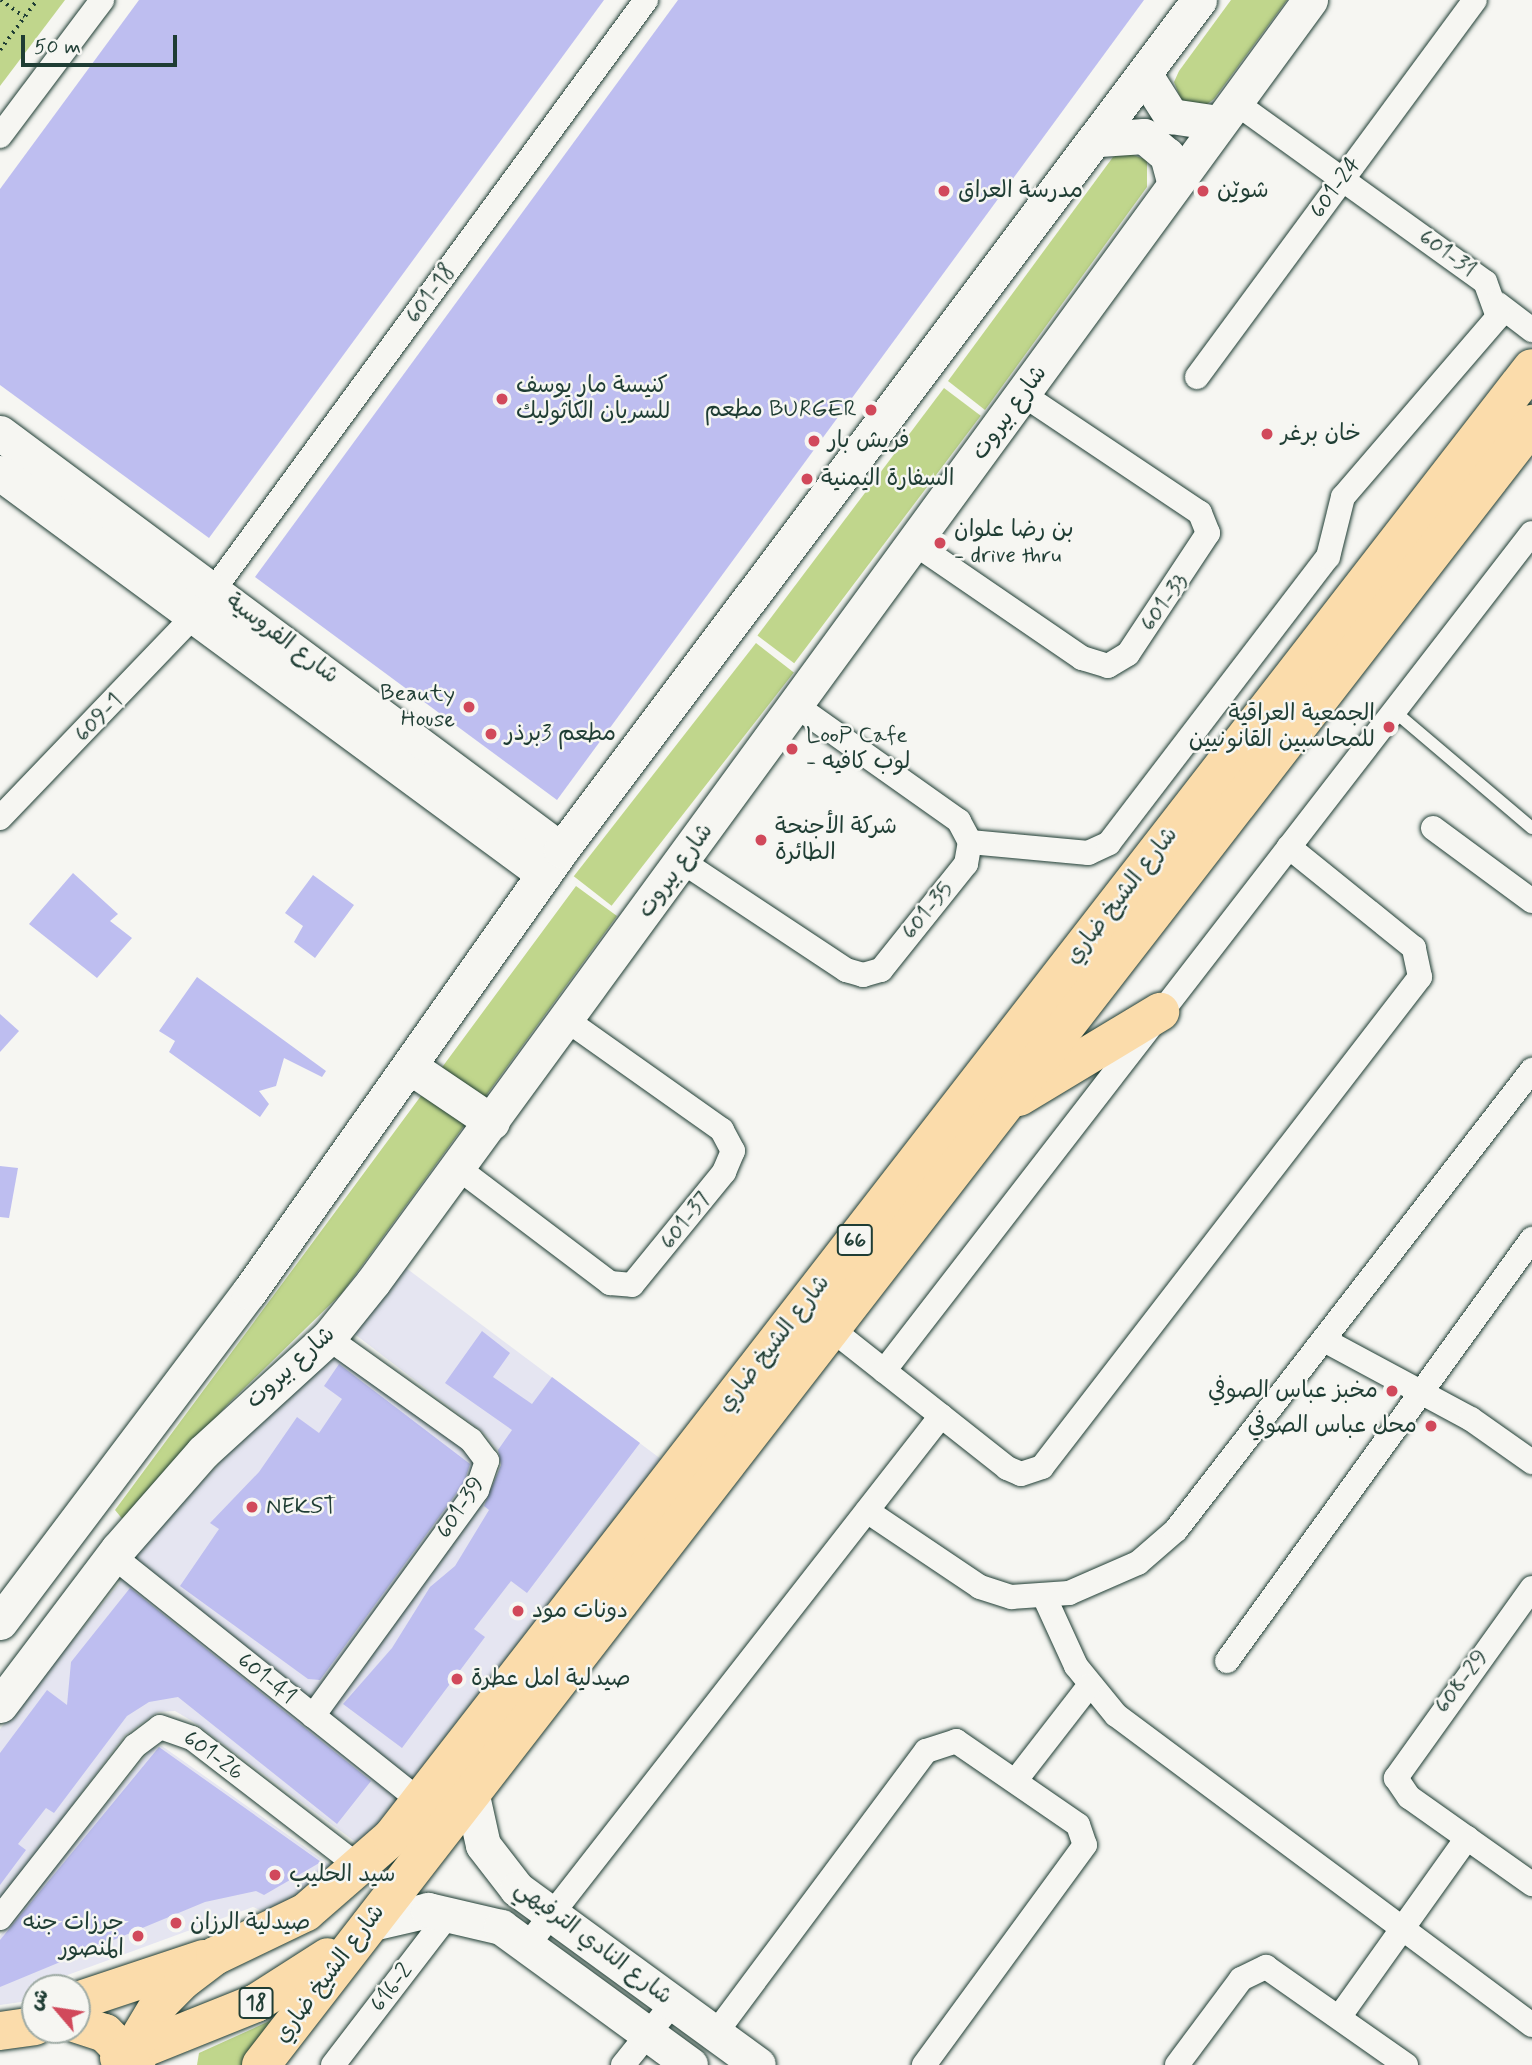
<!DOCTYPE html>
<meta charset="utf-8">
<style>
body{margin:0}
#map{position:relative;width:1532px;height:2065px;overflow:hidden;background:#f6f6f2;font-family:Mynerve,"Playpen Sans Arabic",sans-serif}
div>[style]{position:absolute}
[style*='--x']{left:calc(var(--x)*1px);top:calc(var(--y)*1px);width:calc(var(--w)*1px);rotate:calc(var(--a)*1deg)}
.built>*{inset:0;background:#e5e5f1}
.green>*{inset:0;background:#c0d68c;transform-origin:0 0}
.building>*{inset:0;background:#bebef0}
.path>*{height:3.5px;margin-top:-1.75px;transform-origin:0;background:repeating-linear-gradient(90deg,#1f3d34 0 2px,transparent 0 7px)}
.roads{filter:drop-shadow(0 0 2px #1f3d34) drop-shadow(0 0 2px #1f3d34)}
.lane>*{height:12px;margin:-6px;padding:0 6px;transform-origin:6px;border-radius:6px;background:#f6f6f2}
.street>*{height:24px;margin:-12px;padding:0 12px;transform-origin:12px;border-radius:12px;background:#f6f6f2}
.secondary>*{height:35px;margin:-17.5px;padding:0 17.5px;transform-origin:17.5px;border-radius:17.5px;background:#f6f6f2}
.primary>*{height:38px;margin:-19px;padding:0 19px;transform-origin:19px;border-radius:19px;background:#fbdcab}
.dots>*{width:19px;height:19px;translate:-50% -50%;box-sizing:border-box;border:4px solid #f6f6f2;border-radius:50%}
span{translate:-50% -50%;white-space:nowrap;text-align:center;line-height:1.15;-webkit-text-stroke:5px #f6f6f2;paint-order:stroke}
.shield-label span{padding:2px 5px;background:#f6f6f2;border:2px solid;border-radius:5px;-webkit-text-stroke-width:0}
.shield-label{font-size:21px;color:#1f3d34;font-weight:700}
.street-label{font-size:23px;color:#1f3d34}
.poi-label{font-size:23px;color:#1f3d34}
.left{translate:0 -50%;text-align:left}
.right{translate:-100% -50%;text-align:right}
.north{position:absolute;left:21px;top:1974px;width:70px;height:70px;box-sizing:border-box;background:#f6f6f2;border:2px solid #a0aca6;border-radius:50%;rotate:299deg;font-size:19px;font-weight:700;line-height:28px;text-align:center;color:#1f3d34}
.north::after{content:'';display:block;margin:auto;width:24px;height:32px;background:#d1495b;clip-path:polygon(50% 0,100% 100%,50% 72%,0 100%)}
.scale{position:absolute;left:21px;top:35px;width:156px;height:32px;box-sizing:border-box;border:4px solid #1f3d34;border-top:0;padding-left:9px;font-size:21px;line-height:24px;white-space:nowrap;color:#1f3d34;-webkit-text-stroke:5px #f6f6f2;paint-order:stroke}
</style>
<div id="map">
<div class="built">
<i style="clip-path:polygon(398px 1262px,665px 1462px,414px 1781px,405px 1781px,326px 1717px,502px 1473px,500px 1453px,484px 1433px,348px 1329px)"></i>
<i style="clip-path:polygon(336px 1339px,488px 1463px,311px 1699px,128px 1560px)"></i>
<i style="clip-path:polygon(132px 1579px,400px 1798px,361px 1846px,192px 1721px,175px 1711px,158px 1712px,125px 1735px,0 1902px,0 1729px,122px 1580px)"></i>
<i style="clip-path:polygon(162px 1746px,340px 1872px,267px 1913px,253px 1907px,35px 1987px,35px 2000px,0 2005px,0 1936px,152px 1748px)"></i>
</div>
<div class="green">
<i style="clip-path:polygon(0 0,65px 0,0 86px)"></i>
<i style="clip-path:polygon(1231px 0,1287px 0,1214px 99px,1203px 107px,1182px 102px,1174px 82px,1179px 71px)"></i>
<i style="clip-path:polygon(1125px 152px,1147px 160px,1147px 187px,985px 410px,948px 381px,1113px 157px)"></i>
<i style="left:944px;top:388px;width:46px;height:310px;rotate:37deg"></i>
<i style="left:756px;top:643px;width:48px;height:296px;rotate:38deg"></i>
<i style="clip-path:polygon(576px 886px,617px 916px,342px 1293px,228px 1404px,124px 1521px,115px 1510px)"></i>
<i style="clip-path:polygon(283px 2015px,244px 2065px,197px 2065px,199px 2053px)"></i>
</div>
<div class="building">
<i style="clip-path:polygon(139px 0,604px 0,209px 538px,0 385px,0 189px)"></i>
<i style="clip-path:polygon(678px 0,1144px 0,557px 800px,255px 577px)"></i>
<i style="clip-path:polygon(73px 873px,118px 914px,110px 921px,132px 938px,97px 978px,29px 924px)"></i>
<i style="clip-path:polygon(313px 875px,354px 905px,315px 958px,294px 942px,303px 926px,285px 913px)"></i>
<i style="clip-path:polygon(197px 977px,326px 1071px,322px 1077px,284px 1058px,276px 1086px,259px 1091px,269px 1104px,260px 1117px,169px 1052px,175px 1041px,159px 1031px)"></i>
<i style="clip-path:polygon(0 1014px,19px 1031px,0 1052px)"></i>
<i style="clip-path:polygon(0 1166px,18px 1168px,9px 1218px,0 1217px)"></i>
<i style="clip-path:polygon(482px 1331px,510px 1353px,493px 1377px,532px 1404px,552px 1377px,640px 1443px,527px 1593px,511px 1581px,474px 1629px,485px 1637px,402px 1748px,343px 1704px,392px 1648px,430px 1587px,455px 1566px,489px 1510px,484px 1506px,501px 1465px,498px 1450px,512px 1430px,445px 1383px)"></i>
<i style="clip-path:polygon(339px 1364px,470px 1464px,464px 1483px,320px 1680px,308px 1679px,180px 1586px,219px 1529px,210px 1523px,259px 1472px,297px 1417px,319px 1433px,342px 1399px,324px 1386px)"></i>
<i style="clip-path:polygon(130px 1588px,371px 1781px,337px 1824px,178px 1697px,149px 1702px,127px 1716px,54px 1813px,46px 1808px,18px 1844px,26px 1850px,0 1885px,0 1753px,47px 1690px,67px 1705px,71px 1662px)"></i>
<i style="clip-path:polygon(159px 1747px,321px 1862px,264px 1895px,256px 1891px,205px 1902px,0 1987px,0 1940px)"></i>
</div>
<div class="path">
<i style="--x:1;--y:0;--w:29;--a:36"></i>
<i style="--x:0;--y:50;--w:62;--a:-53.5"></i>
</div>
<div class="roads">
<div class="lane">
<i style="--x:1394;--y:711;--w:181;--a:40.3"></i>
</div>
<div class="street">
<i style="--x:0;--y:136;--w:170;--a:-53.1"></i>
<i style="--x:1498;--y:304;--w:43;--a:37.4"></i>
<i style="--x:1197;--y:377;--w:468;--a:-53.6"></i>
<i style="--x:914;--y:543;--w:204;--a:34.4"></i>
<i style="--x:1082;--y:658;--w:27;--a:17"></i>
<i style="--x:1108;--y:666;--w:23;--a:-31"></i>
<i style="--x:1128;--y:654;--w:145;--a:-56.5"></i>
<i style="--x:1208;--y:533;--w:22;--a:-112"></i>
<i style="--x:1200;--y:513;--w:212;--a:-146.2"></i>
<i style="--x:215;--y:588;--w:729;--a:-53.76"></i>
<i style="--x:0;--y:818;--w:281;--a:-46.2"></i>
<i style="--x:1433;--y:828;--w:123;--a:36.4"></i>
<i style="--x:970;--y:842;--w:119;--a:5.3"></i>
<i style="--x:1088;--y:853;--w:23;--a:-25"></i>
<i style="--x:1109;--y:843;--w:360;--a:-52.6"></i>
<i style="--x:1328;--y:557;--w:62;--a:-76"></i>
<i style="--x:1343;--y:497;--w:238;--a:-49.3"></i>
<i style="--x:1498;--y:317;--w:37;--a:-110"></i>
<i style="--x:1485;--y:282;--w:307;--a:-144.3"></i>
<i style="--x:683;--y:862;--w:196;--a:33.5"></i>
<i style="--x:846;--y:970;--w:18;--a:16"></i>
<i style="--x:863;--y:975;--w:19;--a:-16"></i>
<i style="--x:881;--y:970;--w:136;--a:-51.3"></i>
<i style="--x:966;--y:864;--w:22;--a:-80"></i>
<i style="--x:970;--y:842;--w:24;--a:-118"></i>
<i style="--x:959;--y:821;--w:201;--a:-144.7"></i>
<i style="--x:458;--y:1168;--w:191;--a:37.1"></i>
<i style="--x:610;--y:1283;--w:22;--a:5"></i>
<i style="--x:632;--y:1285;--w:146;--a:-50.8"></i>
<i style="--x:724;--y:1172;--w:23;--a:-67"></i>
<i style="--x:733;--y:1151;--w:24;--a:-118"></i>
<i style="--x:722;--y:1130;--w:189;--a:-144.7"></i>
<i style="--x:830;--y:1328;--w:226;--a:38.3"></i>
<i style="--x:1007;--y:1468;--w:15;--a:23"></i>
<i style="--x:1021;--y:1474;--w:22;--a:-18"></i>
<i style="--x:1042;--y:1467;--w:619;--a:-52.35"></i>
<i style="--x:1420;--y:977;--w:30;--a:-102"></i>
<i style="--x:1414;--y:948;--w:161;--a:-141.1"></i>
<i style="--x:1324;--y:1340;--w:167;--a:28.3"></i>
<i style="--x:1471;--y:1419;--w:75;--a:35.2"></i>
<i style="--x:884;--y:1371;--w:1059;--a:-52.29"></i>
<i style="--x:867;--y:1511;--w:136;--a:33.9"></i>
<i style="--x:980;--y:1587;--w:33;--a:18"></i>
<i style="--x:1011;--y:1597;--w:58;--a:-3.9"></i>
<i style="--x:1069;--y:1593;--w:75;--a:-23.5"></i>
<i style="--x:1138;--y:1563;--w:50;--a:-41"></i>
<i style="--x:1176;--y:1530;--w:582;--a:-52.26"></i>
<i style="--x:113;--y:1556;--w:393;--a:38.6"></i>
<i style="--x:1532;--y:1588;--w:234;--a:125.6"></i>
<i style="--x:1396;--y:1778;--w:23;--a:56"></i>
<i style="--x:1409;--y:1797;--w:151;--a:35.3"></i>
<i style="--x:1044;--y:1596;--w:77;--a:65.4"></i>
<i style="--x:1076;--y:1666;--w:63;--a:50.8"></i>
<i style="--x:1116;--y:1715;--w:519;--a:36.69"></i>
<i style="--x:1227;--y:1661;--w:521;--a:-54.14"></i>
<i style="--x:313;--y:1716;--w:279;--a:-54"></i>
<i style="--x:477;--y:1490;--w:31;--a:-71"></i>
<i style="--x:487;--y:1461;--w:26;--a:-127"></i>
<i style="--x:471;--y:1440;--w:176;--a:-144.5"></i>
<i style="--x:1016;--y:1780;--w:119;--a:-52.2"></i>
<i style="--x:0;--y:1918;--w:219;--a:-51.9"></i>
<i style="--x:135;--y:1746;--w:31;--a:-37"></i>
<i style="--x:160;--y:1727;--w:34;--a:19"></i>
<i style="--x:192;--y:1738;--w:215;--a:37.6"></i>
<i style="--x:527;--y:1946;--w:673;--a:-52.01"></i>
<i style="--x:1340;--y:2016;--w:219;--a:-54.5"></i>
<i style="--x:715;--y:2034;--w:353;--a:-53.3"></i>
<i style="--x:926;--y:1751;--w:32;--a:-18"></i>
<i style="--x:956;--y:1741;--w:148;--a:34.5"></i>
<i style="--x:1078;--y:1825;--w:21;--a:71"></i>
<i style="--x:1085;--y:1845;--w:273;--a:126.2"></i>
<i style="--x:333;--y:2065;--w:194;--a:-52.5"></i>
<i style="--x:623;--y:2065;--w:80;--a:-51.1"></i>
<i style="--x:1177;--y:2065;--w:107;--a:-53.3"></i>
<i style="--x:1241;--y:1979;--w:28;--a:-26"></i>
<i style="--x:1266;--y:1967;--w:171;--a:35"></i>
</div>
<div class="secondary">
<i style="--x:1145;--y:75;--w:49;--a:57.6"></i>
<i style="--x:1171;--y:116;--w:48;--a:8.5"></i>
<i style="--x:1099;--y:139;--w:45;--a:-3.8"></i>
<i style="--x:1144;--y:136;--w:30;--a:40"></i>
<i style="--x:1167;--y:155;--w:30;--a:75"></i>
<i style="--x:0;--y:433;--w:699;--a:36.62"></i>
<i style="--x:0;--y:473;--w:676;--a:36.4"></i>
<i style="--x:409;--y:1066;--w:100;--a:34"></i>
<i style="--x:0;--y:1622;--w:413;--a:-53"></i>
<i style="--x:249;--y:1292;--w:541;--a:-54.78"></i>
<i style="--x:561;--y:850;--w:1063;--a:-53.11"></i>
<i style="--x:0;--y:1705;--w:196;--a:-52.9"></i>
<i style="--x:118;--y:1549;--w:129;--a:-48.8"></i>
<i style="--x:203;--y:1452;--w:169;--a:-42.4"></i>
<i style="--x:328;--y:1338;--w:72;--a:-51.2"></i>
<i style="--x:373;--y:1282;--w:1588;--a:-53.84"></i>
<i style="--x:471;--y:1791;--w:55;--a:77.5"></i>
<i style="--x:483;--y:1845;--w:56;--a:52.3"></i>
<i style="--x:517;--y:1889;--w:298;--a:36.1"></i>
<i style="--x:368;--y:1924;--w:62;--a:-13.1"></i>
<i style="--x:428;--y:1910;--w:75;--a:13.1"></i>
<i style="--x:501;--y:1927;--w:234;--a:36.1"></i>
</div>
<div class="primary">
<i style="--x:1019;--y:1097;--w:165;--a:-31.1"></i>
<i style="--x:77;--y:2001;--w:133;--a:-18.4"></i>
<i style="--x:77;--y:2024;--w:29;--a:18"></i>
<i style="--x:105;--y:2033;--w:45;--a:45.9"></i>
<i style="--x:0;--y:2031;--w:35;--a:-8"></i>
<i style="--x:119;--y:2058;--w:148;--a:-21.9"></i>
<i style="--x:256;--y:2003;--w:85;--a:-32.6"></i>
<i style="--x:123;--y:2065;--w:72;--a:-59.2"></i>
<i style="--x:160;--y:2003;--w:33;--a:-45"></i>
<i style="--x:183;--y:1980;--w:40;--a:-37"></i>
<i style="--x:215;--y:1956;--w:101;--a:-25.8"></i>
<i style="--x:306;--y:1912;--w:114;--a:-41.1"></i>
<i style="--x:392;--y:1837;--w:1859;--a:-52.19"></i>
<i style="--x:261;--y:2065;--w:2076;--a:-52.24"></i>
</div>
</div>
<div class="dots">
<i style="left:944px;top:191px;background:#d1495b"></i>
<i style="left:1203px;top:191px;background:#d1495b"></i>
<i style="left:502px;top:399px;background:#d1495b"></i>
<i style="left:871px;top:410px;background:#d1495b"></i>
<i style="left:1267px;top:434px;background:#d1495b"></i>
<i style="left:814px;top:441px;background:#d1495b"></i>
<i style="left:807px;top:479px;background:#d1495b"></i>
<i style="left:940px;top:543px;background:#d1495b"></i>
<i style="left:469px;top:707px;background:#d1495b"></i>
<i style="left:1389px;top:727px;background:#d1495b"></i>
<i style="left:491px;top:734px;background:#d1495b"></i>
<i style="left:792px;top:749px;background:#d1495b"></i>
<i style="left:761px;top:840px;background:#d1495b"></i>
<i style="left:1392px;top:1391px;background:#d1495b"></i>
<i style="left:1431px;top:1426px;background:#d1495b"></i>
<i style="left:252px;top:1507px;background:#d1495b"></i>
<i style="left:518px;top:1611px;background:#d1495b"></i>
<i style="left:457px;top:1679px;background:#d1495b"></i>
<i style="left:275px;top:1875px;background:#d1495b"></i>
<i style="left:176px;top:1923px;background:#d1495b"></i>
<i style="left:138px;top:1936px;background:#d1495b"></i>
</div>
<div class="shield-label">
<span style="left:855px;top:1240px">66</span>
<span style="left:256px;top:2003px">18</span>
</div>
<div class="street-label">
<span style="left:1336px;top:188px;rotate:-54deg">601-24</span>
<span style="left:1447px;top:254px;rotate:36deg">601-31</span>
<span style="left:431px;top:294px;rotate:-54deg">601-18</span>
<span style="left:1010px;top:413px;rotate:-54deg">شارع بيروت</span>
<span style="left:1165px;top:603px;rotate:-54deg">601-33</span>
<span style="left:282px;top:639px;rotate:37deg">شارع الفروسية</span>
<span style="left:99px;top:718px;rotate:-47deg">609-1</span>
<span style="left:676px;top:871px;rotate:-54deg">شارع بيروت</span>
<span style="left:1122px;top:896px;rotate:-52deg">شارع الشيخ ضاري</span>
<span style="left:928px;top:911px;rotate:-51deg">601-35</span>
<span style="left:686px;top:1221px;rotate:-52deg">601-37</span>
<span style="left:774px;top:1344px;rotate:-52deg">شارع الشيخ ضاري</span>
<span style="left:291px;top:1368px;rotate:-42deg">شارع بيروت</span>
<span style="left:461px;top:1508px;rotate:-57deg">601-39</span>
<span style="left:266px;top:1679px;rotate:39deg">601-41</span>
<span style="left:1462px;top:1682px;rotate:-53deg">608-29</span>
<span style="left:213px;top:1756px;rotate:36deg">601-26</span>
<span style="left:593px;top:1943px;rotate:37deg">شارع النادي الترفيهي</span>
<span style="left:330px;top:1974px;rotate:-53deg">شارع الشيخ ضاري</span>
<span style="left:392px;top:1988px;rotate:-53deg">616-2</span>
</div>
<div class="poi-label">
<span class="left" style="left:958px;top:191px">مدرسة العراق</span>
<span class="left" style="left:1217px;top:191px">شوێن</span>
<span class="left" style="left:516px;top:399px">كنيسة مار يوسف<br>للسريان الكاثوليك</span>
<span class="right" style="left:857px;top:410px">مطعم BURGER</span>
<span class="left" style="left:1281px;top:434px">خان برغر</span>
<span class="left" style="left:828px;top:441px">فريش بار</span>
<span class="left" style="left:821px;top:479px">السفارة اليمنية</span>
<span class="left" style="left:954px;top:543px">بن رضا علوان<br>- drive thru</span>
<span class="right" style="left:455px;top:707px">Beauty<br>House</span>
<span class="right" style="left:1375px;top:727px">الجمعية العراقية<br>للمحاسبين القانونيين</span>
<span class="left" style="left:505px;top:734px">مطعم 3برذر</span>
<span class="left" style="left:806px;top:749px">LooP Cafe<br>- لوب كافيه</span>
<span class="left" style="left:775px;top:840px">شركة الأجنحة<br>الطائرة</span>
<span class="right" style="left:1378px;top:1391px">مخبز عباس الصوفي</span>
<span class="right" style="left:1417px;top:1426px">محل عباس الصوفي</span>
<span class="left" style="left:266px;top:1507px">NEKST</span>
<span class="left" style="left:532px;top:1611px">دونات مود</span>
<span class="left" style="left:471px;top:1679px">صيدلية امل عطرة</span>
<span class="left" style="left:289px;top:1875px">سيد الحليب</span>
<span class="right" style="left:124px;top:1936px">جرزات جنه<br>المنصور</span>
<span class="left" style="left:190px;top:1923px">صيدلية الرزان</span>
</div>
<div class="north">ش</div>
<div class="scale">50 m</div>
</div>
